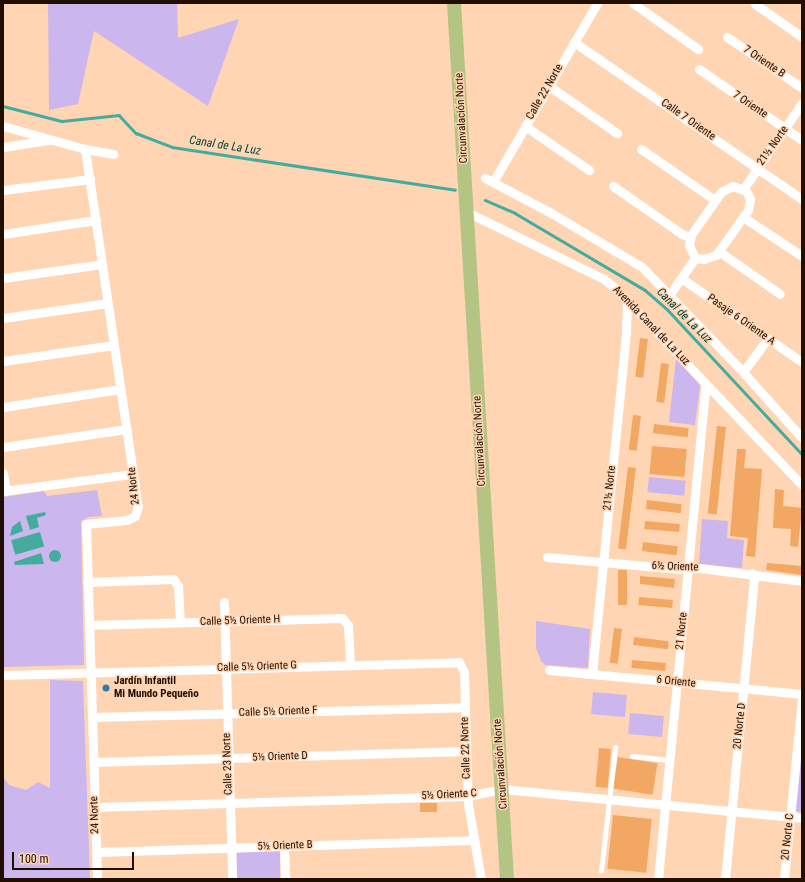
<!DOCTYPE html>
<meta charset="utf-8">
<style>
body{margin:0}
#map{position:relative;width:805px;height:882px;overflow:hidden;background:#ffd5b3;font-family:"Roboto Condensed",sans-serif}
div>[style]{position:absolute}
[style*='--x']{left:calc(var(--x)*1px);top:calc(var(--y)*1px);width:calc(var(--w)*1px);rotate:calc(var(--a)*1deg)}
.green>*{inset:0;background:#cbb6ee;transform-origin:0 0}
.water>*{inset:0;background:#44ac9c;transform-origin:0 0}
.round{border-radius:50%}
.stream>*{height:2.5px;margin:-1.25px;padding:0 1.25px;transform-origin:1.25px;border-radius:1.25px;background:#44ac9c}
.building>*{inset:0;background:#f2a763;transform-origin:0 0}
.lane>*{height:4.5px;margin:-2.25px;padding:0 2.25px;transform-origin:2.25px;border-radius:2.25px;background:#fff}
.street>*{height:9px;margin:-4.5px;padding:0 4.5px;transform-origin:4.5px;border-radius:4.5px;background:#fff}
.primary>*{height:14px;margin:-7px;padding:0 7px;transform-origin:7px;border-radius:7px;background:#b4c482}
.dots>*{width:11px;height:11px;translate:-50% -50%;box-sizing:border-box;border:2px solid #ffd5b3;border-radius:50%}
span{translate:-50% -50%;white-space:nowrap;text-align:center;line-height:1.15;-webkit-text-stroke:3px #ffd5b3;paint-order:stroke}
.street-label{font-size:11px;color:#200e01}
.poi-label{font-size:11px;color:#200e01;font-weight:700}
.left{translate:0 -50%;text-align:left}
.water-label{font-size:12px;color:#02443c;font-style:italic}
.frame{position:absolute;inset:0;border:4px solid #200e01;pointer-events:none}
.scale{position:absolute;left:12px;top:852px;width:122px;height:18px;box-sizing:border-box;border:2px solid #200e01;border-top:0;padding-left:5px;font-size:12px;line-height:14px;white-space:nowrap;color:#200e01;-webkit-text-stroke:3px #ffd5b3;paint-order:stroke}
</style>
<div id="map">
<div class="green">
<i style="clip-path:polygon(48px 3px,177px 3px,178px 38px,239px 19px,208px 106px,94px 31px,78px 104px,49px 110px)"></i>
<i style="clip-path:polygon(676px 359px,700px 385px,695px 425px,669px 422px)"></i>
<i style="left:649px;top:477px;width:37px;height:15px;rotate:6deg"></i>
<i style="clip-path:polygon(97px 490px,102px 516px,88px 517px,81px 521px,84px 665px,3px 667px,3px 497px,44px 491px,47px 496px)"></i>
<i style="clip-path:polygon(702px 519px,728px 521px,727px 538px,744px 540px,742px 568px,699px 564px)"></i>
<i style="clip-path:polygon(536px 621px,590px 629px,588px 668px,545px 665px,541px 661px,536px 648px)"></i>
<i style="clip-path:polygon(50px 680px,83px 681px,90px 879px,3px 879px,3px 777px,9px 785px,26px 790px,38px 782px,50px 788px)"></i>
<i style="left:593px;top:692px;width:34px;height:22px;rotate:5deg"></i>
<i style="left:630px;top:713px;width:34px;height:21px;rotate:5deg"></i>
<i style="clip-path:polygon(802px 732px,802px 812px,794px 811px)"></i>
<i style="left:280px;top:851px;width:28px;height:45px;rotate:90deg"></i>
</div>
<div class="water">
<i style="clip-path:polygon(45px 512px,46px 515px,37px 518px,39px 527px,30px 530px,26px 516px)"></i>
<i style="clip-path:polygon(20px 521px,23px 531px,10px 536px,12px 527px)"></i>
<i style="left:40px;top:532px;width:15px;height:30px;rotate:74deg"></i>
<i class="round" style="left:49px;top:550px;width:12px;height:12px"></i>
<i style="clip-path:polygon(41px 553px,44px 564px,15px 565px,14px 562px)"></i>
</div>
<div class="stream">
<i style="--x:3;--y:106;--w:61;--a:14.3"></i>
<i style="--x:62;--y:121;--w:57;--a:-6"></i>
<i style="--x:119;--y:115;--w:25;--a:47"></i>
<i style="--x:136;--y:133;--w:39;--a:21"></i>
<i style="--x:172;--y:147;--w:286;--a:8.6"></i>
<i style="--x:485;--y:200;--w:33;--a:23"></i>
<i style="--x:515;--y:213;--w:151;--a:30.6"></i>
<i style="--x:645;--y:290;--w:30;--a:41"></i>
<i style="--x:668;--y:310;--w:197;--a:47.1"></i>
</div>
<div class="building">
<i style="left:640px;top:338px;width:8px;height:39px;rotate:7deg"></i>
<i style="left:661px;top:363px;width:8px;height:39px;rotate:7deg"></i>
<i style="left:633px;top:415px;width:8px;height:35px;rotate:7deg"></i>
<i style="left:654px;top:424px;width:35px;height:9px;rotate:7deg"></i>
<i style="left:717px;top:426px;width:9px;height:88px;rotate:6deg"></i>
<i style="left:652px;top:446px;width:35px;height:28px;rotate:5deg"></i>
<i style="clip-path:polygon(737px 449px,746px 449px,744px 468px,762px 469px,755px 557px,746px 556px,748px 538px,730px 536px)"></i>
<i style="left:628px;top:467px;width:8px;height:82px;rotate:7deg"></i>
<i style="clip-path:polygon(775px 489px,784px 490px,783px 506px,802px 508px,798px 547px,790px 546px,791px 529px,773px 528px)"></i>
<i style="left:647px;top:500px;width:35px;height:9px;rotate:7deg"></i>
<i style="left:645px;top:521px;width:35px;height:8px;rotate:5deg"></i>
<i style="left:643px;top:542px;width:35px;height:9px;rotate:7deg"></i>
<i style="clip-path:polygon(767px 563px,802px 566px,802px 575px,766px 570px)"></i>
<i style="left:618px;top:570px;width:9px;height:35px"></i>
<i style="clip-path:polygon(640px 576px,675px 579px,674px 588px,640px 584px)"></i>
<i style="left:639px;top:597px;width:34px;height:8px;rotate:5deg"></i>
<i style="left:614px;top:628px;width:8px;height:35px;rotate:7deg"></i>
<i style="left:634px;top:637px;width:35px;height:8px;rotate:7deg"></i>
<i style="left:632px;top:660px;width:34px;height:8px;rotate:5deg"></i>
<i style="left:599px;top:748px;width:12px;height:39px;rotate:5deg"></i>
<i style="left:618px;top:757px;width:40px;height:32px;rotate:9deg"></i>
<i style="left:437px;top:803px;width:9px;height:17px;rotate:90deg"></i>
<i style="left:613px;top:815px;width:39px;height:54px;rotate:6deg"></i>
</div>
<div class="lane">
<i style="--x:632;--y:756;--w:37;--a:6"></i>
<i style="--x:601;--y:871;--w:124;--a:-83.5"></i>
</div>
<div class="street">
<i style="--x:633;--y:3;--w:80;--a:35.3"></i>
<i style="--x:755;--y:4;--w:57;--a:35.1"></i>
<i style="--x:727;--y:37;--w:91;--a:34.2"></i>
<i style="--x:574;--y:42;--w:277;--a:34.6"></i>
<i style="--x:699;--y:69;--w:125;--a:34.6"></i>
<i style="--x:549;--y:86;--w:83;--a:34.7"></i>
<i style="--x:3;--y:126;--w:85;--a:15.7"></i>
<i style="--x:85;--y:149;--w:29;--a:10"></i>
<i style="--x:525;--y:126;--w:78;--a:34.5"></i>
<i style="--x:3;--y:147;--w:47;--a:-8.7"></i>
<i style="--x:85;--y:149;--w:361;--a:81.6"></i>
<i style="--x:138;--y:506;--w:10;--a:107"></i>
<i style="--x:135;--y:516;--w:9;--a:153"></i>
<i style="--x:127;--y:520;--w:41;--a:174.4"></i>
<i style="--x:86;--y:524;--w:355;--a:88.2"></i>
<i style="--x:641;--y:149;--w:90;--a:34.6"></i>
<i style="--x:485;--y:178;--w:77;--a:27.9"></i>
<i style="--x:553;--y:214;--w:104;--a:30.8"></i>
<i style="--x:642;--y:267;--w:146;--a:46.1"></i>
<i style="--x:743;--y:372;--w:89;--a:48.2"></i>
<i style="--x:493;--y:182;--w:207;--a:-59.8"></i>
<i style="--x:613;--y:186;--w:84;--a:34.8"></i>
<i style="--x:682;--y:234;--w:9;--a:21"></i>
<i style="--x:733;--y:186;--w:14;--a:21"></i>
<i style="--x:746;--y:191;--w:9;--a:63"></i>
<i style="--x:750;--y:199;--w:11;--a:100"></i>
<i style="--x:748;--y:210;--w:55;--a:125.4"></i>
<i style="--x:716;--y:255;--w:13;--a:162"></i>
<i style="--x:704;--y:259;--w:9;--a:-174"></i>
<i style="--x:695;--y:258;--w:14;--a:-115"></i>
<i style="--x:689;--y:245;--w:10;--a:-79"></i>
<i style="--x:691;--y:235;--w:52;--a:-55.1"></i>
<i style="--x:721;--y:192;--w:13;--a:-27"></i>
<i style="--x:744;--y:188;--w:103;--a:-55.7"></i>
<i style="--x:3;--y:190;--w:88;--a:-7.2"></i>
<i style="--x:467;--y:212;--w:153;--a:26.1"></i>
<i style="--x:604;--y:279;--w:13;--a:39"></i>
<i style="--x:614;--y:287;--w:273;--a:46.5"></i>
<i style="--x:743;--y:217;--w:71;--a:33.5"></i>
<i style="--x:3;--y:234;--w:94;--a:-8.6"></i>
<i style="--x:720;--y:252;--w:73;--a:35"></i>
<i style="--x:3;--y:278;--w:100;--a:-8"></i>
<i style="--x:681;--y:278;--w:147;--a:34.8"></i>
<i style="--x:670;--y:294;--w:44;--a:-55.2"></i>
<i style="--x:3;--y:318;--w:106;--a:-8.1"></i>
<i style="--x:3;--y:361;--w:112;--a:-8.2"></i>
<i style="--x:743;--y:372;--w:42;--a:-53.7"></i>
<i style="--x:3;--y:407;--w:119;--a:-8.7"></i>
<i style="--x:3;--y:447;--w:125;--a:-8.3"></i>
<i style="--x:3;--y:473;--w:18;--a:81"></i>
<i style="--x:3;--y:491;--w:131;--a:-7.5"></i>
<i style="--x:547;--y:557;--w:133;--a:5.2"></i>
<i style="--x:679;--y:569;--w:21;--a:-3"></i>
<i style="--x:700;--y:568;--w:103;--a:7.3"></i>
<i style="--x:87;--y:582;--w:86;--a:-2"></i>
<i style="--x:173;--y:579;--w:9;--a:54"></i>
<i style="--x:178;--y:586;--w:36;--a:87"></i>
<i style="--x:224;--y:602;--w:277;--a:88.3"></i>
<i style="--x:89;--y:625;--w:253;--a:-1.6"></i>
<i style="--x:342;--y:618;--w:9;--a:49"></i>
<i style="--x:348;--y:625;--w:39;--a:87"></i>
<i style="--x:549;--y:670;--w:254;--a:5.4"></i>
<i style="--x:592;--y:674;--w:345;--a:-84.3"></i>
<i style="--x:626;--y:331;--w:30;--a:-88"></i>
<i style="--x:3;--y:675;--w:456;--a:-1.6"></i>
<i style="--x:459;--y:662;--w:11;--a:63"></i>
<i style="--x:464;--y:672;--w:132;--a:88.3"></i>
<i style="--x:468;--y:804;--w:76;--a:80.2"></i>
<i style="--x:92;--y:717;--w:373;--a:-1.5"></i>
<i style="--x:93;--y:762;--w:373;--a:-1.7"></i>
<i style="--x:95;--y:807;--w:372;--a:-1.7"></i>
<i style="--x:467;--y:796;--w:36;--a:-11"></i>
<i style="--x:502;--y:789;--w:301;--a:5.5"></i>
<i style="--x:284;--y:846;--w:33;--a:88"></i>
<i style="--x:96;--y:852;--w:378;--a:-1.8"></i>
<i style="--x:658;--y:879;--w:497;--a:-84.5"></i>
<i style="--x:725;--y:879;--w:302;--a:-84.5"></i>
<i style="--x:754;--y:578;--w:5;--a:-112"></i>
<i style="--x:784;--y:879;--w:180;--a:-84.3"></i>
</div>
<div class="primary">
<i style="--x:454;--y:3;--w:878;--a:86.54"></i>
</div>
<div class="dots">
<i style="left:106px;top:688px;background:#2f7cae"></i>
</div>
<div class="street-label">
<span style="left:764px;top:62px;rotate:34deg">7 Oriente B</span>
<span style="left:545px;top:92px;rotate:-60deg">Calle 22 Norte</span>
<span style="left:750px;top:105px;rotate:34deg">7 Oriente</span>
<span style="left:462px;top:118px;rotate:-93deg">Circunvalación Norte</span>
<span style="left:688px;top:120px;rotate:35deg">Calle 7 Oriente</span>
<span style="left:773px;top:146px;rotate:-55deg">21½ Norte</span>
<span style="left:741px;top:320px;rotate:35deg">Pasaje 6 Oriente A</span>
<span style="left:651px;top:326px;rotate:46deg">Avenida Canal de La Luz</span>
<span style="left:480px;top:441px;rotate:-93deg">Circunvalación Norte</span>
<span style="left:134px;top:486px;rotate:-96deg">24 Norte</span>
<span style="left:610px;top:488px;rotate:-84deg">21½ Norte</span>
<span style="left:675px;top:567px;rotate:2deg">6½ Oriente</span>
<span style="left:240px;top:621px;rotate:-2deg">Calle 5½ Oriente H</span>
<span style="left:682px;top:631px;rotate:-84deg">21 Norte</span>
<span style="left:257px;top:667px;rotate:-2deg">Calle 5½ Oriente G</span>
<span style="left:676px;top:682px;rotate:6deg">6 Oriente</span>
<span style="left:278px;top:712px;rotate:-2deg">Calle 5½ Oriente F</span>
<span style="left:740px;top:726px;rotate:-84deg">20 Norte D</span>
<span style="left:466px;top:748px;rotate:-92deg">Calle 22 Norte</span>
<span style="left:280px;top:757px;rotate:-2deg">5½ Oriente D</span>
<span style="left:228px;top:764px;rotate:-92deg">Calle 23 Norte</span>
<span style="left:501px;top:764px;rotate:-94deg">Circunvalación Norte</span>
<span style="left:449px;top:795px;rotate:-3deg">5½ Oriente C</span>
<span style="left:95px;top:815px;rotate:-92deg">24 Norte</span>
<span style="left:788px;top:837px;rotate:-84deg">20 Norte C</span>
<span style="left:285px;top:846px;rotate:-2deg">5½ Oriente B</span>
</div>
<div class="poi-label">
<span class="left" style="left:114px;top:688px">Jardín Infantil<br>Mi Mundo Pequeño</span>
</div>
<div class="water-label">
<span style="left:225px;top:146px;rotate:9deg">Canal de La Luz</span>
<span style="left:684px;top:316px;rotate:45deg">Canal de La Luz</span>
</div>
<div class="frame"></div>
<div class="scale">100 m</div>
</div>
